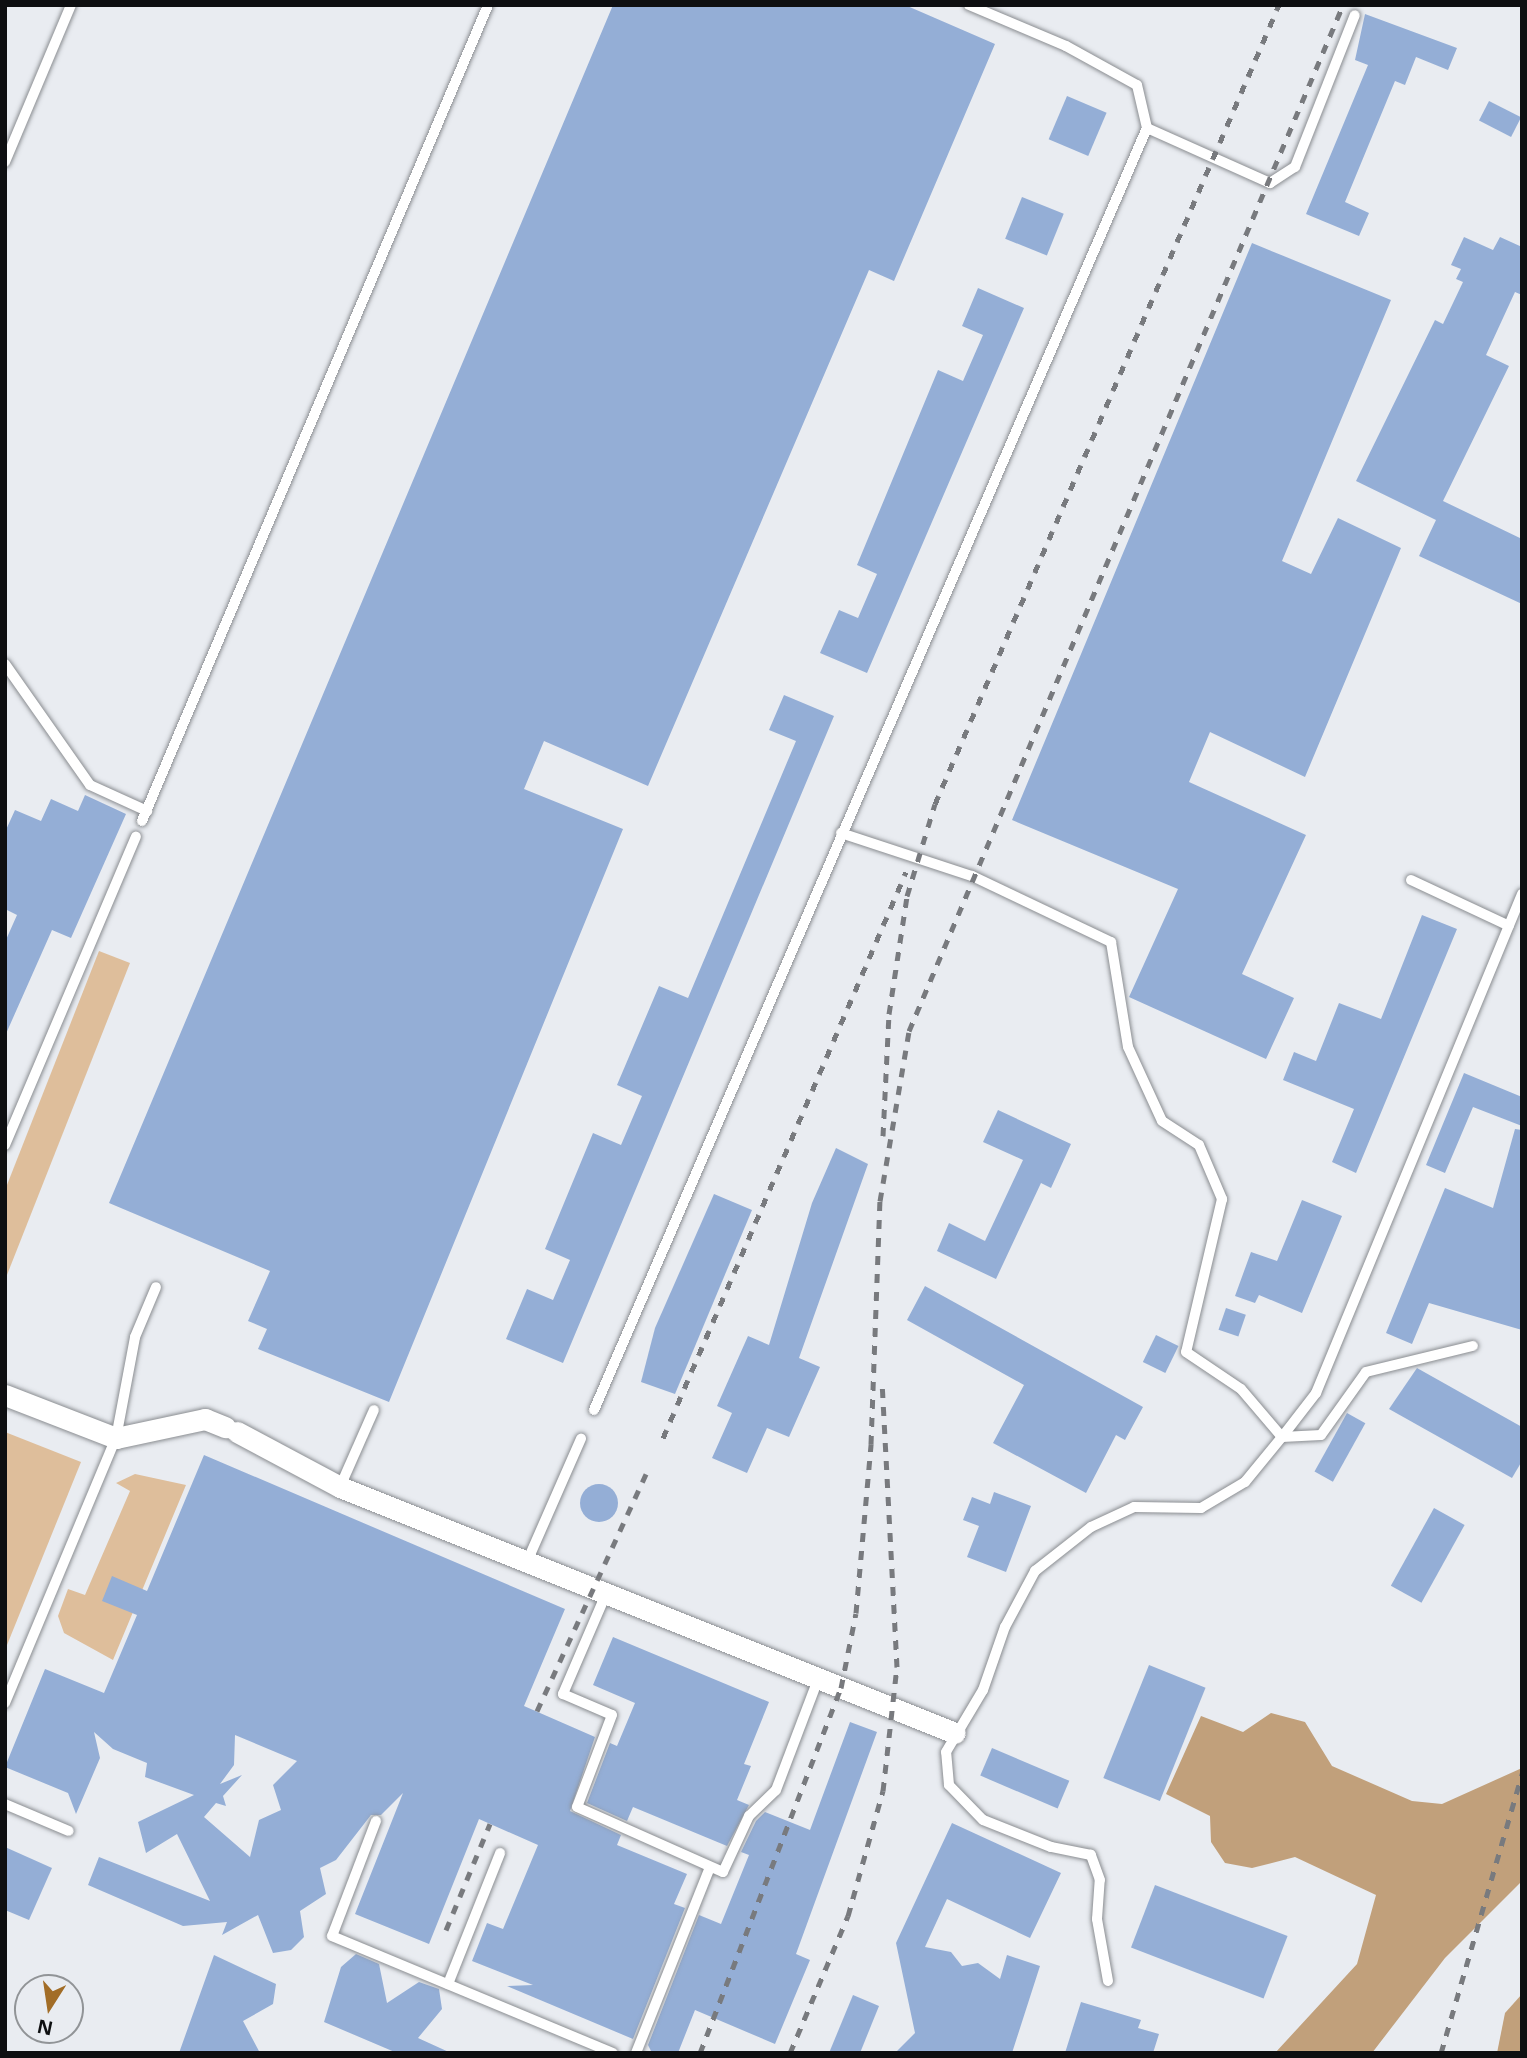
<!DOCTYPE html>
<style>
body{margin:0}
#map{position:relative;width:1527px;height:2058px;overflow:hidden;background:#e9ecf1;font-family:"Noto Sans",sans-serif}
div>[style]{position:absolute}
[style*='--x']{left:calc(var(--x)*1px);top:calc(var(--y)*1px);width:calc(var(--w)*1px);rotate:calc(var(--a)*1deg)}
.green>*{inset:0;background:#debe9b}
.water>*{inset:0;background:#c1a07b}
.building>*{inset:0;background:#94aed6;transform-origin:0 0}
.round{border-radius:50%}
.roads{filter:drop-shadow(0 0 2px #8a8d91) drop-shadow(0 0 2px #8a8d91)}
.lane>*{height:10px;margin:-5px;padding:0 5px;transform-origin:5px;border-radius:5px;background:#fff}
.street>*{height:21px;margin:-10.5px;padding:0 10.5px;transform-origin:10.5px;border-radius:10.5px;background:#fff}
.rail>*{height:5px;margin-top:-2.5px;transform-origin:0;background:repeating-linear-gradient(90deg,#787a7e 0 9px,transparent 0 18px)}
span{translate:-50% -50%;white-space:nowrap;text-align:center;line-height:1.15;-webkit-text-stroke:7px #e9ecf1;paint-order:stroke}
.frame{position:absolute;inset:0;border:7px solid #0e0f11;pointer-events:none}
.north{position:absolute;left:14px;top:1974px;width:70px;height:70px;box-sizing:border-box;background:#e9ecf1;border:2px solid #919497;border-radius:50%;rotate:192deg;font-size:19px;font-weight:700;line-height:28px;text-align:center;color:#0e0f11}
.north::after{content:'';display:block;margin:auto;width:24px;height:32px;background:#a26d27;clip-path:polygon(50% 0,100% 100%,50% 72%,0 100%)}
</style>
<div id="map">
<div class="green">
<i style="clip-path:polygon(99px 951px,130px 963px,5px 1280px,5px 1190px)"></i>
<i style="clip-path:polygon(5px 1432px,81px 1462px,5px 1650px)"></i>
<i style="clip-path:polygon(135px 1474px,186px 1485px,113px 1660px,64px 1633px,58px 1616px,68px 1589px,85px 1595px,130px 1491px,116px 1483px)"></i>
</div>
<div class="water">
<i style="clip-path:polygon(1271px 1713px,1305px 1722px,1332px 1766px,1412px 1801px,1442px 1804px,1522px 1768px,1522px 1881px,1445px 1958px,1372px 2053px,1275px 2053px,1357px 1964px,1376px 1895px,1295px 1857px,1252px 1868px,1225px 1863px,1211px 1842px,1210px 1816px,1166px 1794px,1201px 1716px,1243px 1732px)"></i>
<i style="clip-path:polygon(1522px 1994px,1522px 2053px,1497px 2053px,1505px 2013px)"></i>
</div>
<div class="building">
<i style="clip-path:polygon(613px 5px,905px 5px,995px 44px,894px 281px,869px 270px,648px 786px,544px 741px,524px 789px,623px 829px,389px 1402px,258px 1349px,267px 1329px,248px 1321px,270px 1271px,109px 1203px)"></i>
<i style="clip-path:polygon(1365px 14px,1457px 48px,1448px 70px,1416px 57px,1405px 85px,1395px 81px,1345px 202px,1369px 213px,1359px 236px,1306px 214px,1368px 65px,1355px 60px)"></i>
<i style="left:1067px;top:96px;width:43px;height:47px;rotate:23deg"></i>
<i style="left:1489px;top:101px;width:36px;height:22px;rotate:27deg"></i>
<i style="left:1022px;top:197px;width:45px;height:45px;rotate:22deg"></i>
<i style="clip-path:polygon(1464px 237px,1493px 250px,1500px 237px,1522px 247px,1522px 295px,1515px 292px,1486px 355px,1509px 366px,1443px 501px,1522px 539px,1522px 604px,1419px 556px,1436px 520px,1356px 481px,1435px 320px,1443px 324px,1463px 282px,1456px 279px,1461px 269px,1451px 265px)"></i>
<i style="clip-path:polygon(1252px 243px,1391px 300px,1282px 561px,1311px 574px,1338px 518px,1401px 548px,1305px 777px,1210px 732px,1189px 782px,1306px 835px,1242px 974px,1294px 998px,1266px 1059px,1129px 997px,1178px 889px,1012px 820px)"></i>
<i style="clip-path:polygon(978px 288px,1024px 308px,867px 673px,820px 653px,839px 610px,858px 618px,877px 574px,857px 565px,938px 370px,963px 381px,983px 335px,962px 326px)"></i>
<i style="clip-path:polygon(784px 695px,834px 716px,563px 1363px,506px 1339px,527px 1289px,553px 1300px,570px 1260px,545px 1249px,593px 1133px,621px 1145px,642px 1096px,617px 1085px,659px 986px,688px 998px,796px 741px,769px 730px)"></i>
<i style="clip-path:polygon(85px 795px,126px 814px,71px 938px,52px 930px,5px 1036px,5px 942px,17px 915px,5px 909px,5px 832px,15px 810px,41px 821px,51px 799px,78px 811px)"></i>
<i style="clip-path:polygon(1422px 915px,1457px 929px,1356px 1173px,1332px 1162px,1354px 1109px,1283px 1080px,1294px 1052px,1316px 1061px,1339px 1003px,1381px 1019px)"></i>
<i style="clip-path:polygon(1464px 1073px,1522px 1097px,1522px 1126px,1473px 1107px,1445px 1173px,1426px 1165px)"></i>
<i style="clip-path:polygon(998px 1110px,1071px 1144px,1051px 1188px,1041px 1183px,996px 1279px,937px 1251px,949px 1223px,985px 1241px,1023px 1160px,983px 1142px)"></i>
<i style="clip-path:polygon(1515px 1129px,1522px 1130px,1522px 1330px,1429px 1303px,1412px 1344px,1386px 1333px,1445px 1188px,1493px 1208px)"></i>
<i style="clip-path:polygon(836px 1148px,868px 1164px,799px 1358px,820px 1367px,789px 1437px,767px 1428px,747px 1473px,712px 1458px,732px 1413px,717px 1406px,748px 1336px,769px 1345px,812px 1203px)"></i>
<i style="clip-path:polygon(714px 1194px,752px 1210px,675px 1394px,641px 1382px,655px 1328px)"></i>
<i style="clip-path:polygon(1302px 1200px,1342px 1216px,1302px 1313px,1259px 1295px,1255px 1303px,1235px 1296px,1251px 1252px,1277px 1261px)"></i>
<i style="clip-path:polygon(925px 1286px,1143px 1407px,1125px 1440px,1116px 1435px,1086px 1493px,993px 1443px,1024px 1385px,907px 1320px)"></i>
<i style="left:1226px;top:1308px;width:21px;height:23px;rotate:19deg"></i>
<i style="left:1156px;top:1335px;width:25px;height:30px;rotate:26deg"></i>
<i style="clip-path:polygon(1417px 1368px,1522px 1427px,1522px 1461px,1512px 1478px,1389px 1409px)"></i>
<i style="left:1347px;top:1413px;width:21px;height:67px;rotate:29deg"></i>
<i style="clip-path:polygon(evenodd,204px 1455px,565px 1609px,524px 1706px,595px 1737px,570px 1811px,621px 1835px,617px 1845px,687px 1874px,674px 1904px,685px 1908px,633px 2039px,507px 1986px,533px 1985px,472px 1961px,487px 1923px,503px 1929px,538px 1845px,479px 1819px,429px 1944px,355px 1914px,403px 1793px,381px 1815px,371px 1815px,336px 1860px,320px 1868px,326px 1894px,300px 1911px,304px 1937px,291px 1950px,273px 1953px,258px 1915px,222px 1935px,227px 1922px,183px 1926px,88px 1885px,99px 1857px,210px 1901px,177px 1834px,146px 1853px,138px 1822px,194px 1795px,145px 1777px,147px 1763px,113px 1749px,94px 1732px,100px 1758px,76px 1814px,68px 1793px,5px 1767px,45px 1669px,104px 1693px,137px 1615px,102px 1601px,112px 1576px,147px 1591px,204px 1455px,235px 1735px,297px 1761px,273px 1785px,281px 1810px,259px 1820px,250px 1857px,204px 1817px,216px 1803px,226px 1806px,223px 1796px,242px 1775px,220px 1784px,234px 1765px,235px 1735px)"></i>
<i class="round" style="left:580px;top:1484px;width:38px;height:38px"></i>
<i style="clip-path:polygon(994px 1492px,1031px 1506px,1006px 1572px,967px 1557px,979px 1526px,963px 1520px,972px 1497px,990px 1504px)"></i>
<i style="left:1434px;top:1508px;width:35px;height:89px;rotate:29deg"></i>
<i style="clip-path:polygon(613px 1637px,769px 1702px,744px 1764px,751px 1766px,737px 1800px,749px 1805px,727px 1846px,633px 1807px,627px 1821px,587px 1803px,610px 1743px,617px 1746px,635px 1703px,593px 1685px)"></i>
<i style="left:1149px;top:1665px;width:61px;height:122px;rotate:22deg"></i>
<i style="clip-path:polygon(850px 1722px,877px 1732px,796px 1954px,810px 1960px,775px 2044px,695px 2010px,678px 2053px,652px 2053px,648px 2045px,699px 1915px,721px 1924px,749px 1855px,741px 1852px,756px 1821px,765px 1812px,810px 1830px)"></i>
<i style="left:992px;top:1748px;width:84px;height:30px;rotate:23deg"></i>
<i style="clip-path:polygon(952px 1823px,1061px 1873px,1030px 1938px,947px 1899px,925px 1947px,951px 1952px,962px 1966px,978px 1963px,1000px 1979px,1007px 1955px,1040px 1966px,1012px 2053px,895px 2053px,915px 2033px,896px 1943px)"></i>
<i style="clip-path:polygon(5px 1847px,52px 1868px,29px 1920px,5px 1910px)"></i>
<i style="left:1155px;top:1885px;width:142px;height:67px;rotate:21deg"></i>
<i style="clip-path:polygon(356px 1954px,379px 1964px,387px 2003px,419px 1982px,439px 1989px,442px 2009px,418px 2038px,451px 2053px,397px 2053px,324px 2022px,341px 1967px)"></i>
<i style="clip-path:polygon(214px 1955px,276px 1984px,273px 2004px,243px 2021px,260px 2053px,179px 2053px)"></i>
<i style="clip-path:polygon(853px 1995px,879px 2006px,860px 2053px,829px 2053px)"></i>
<i style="clip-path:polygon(1081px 2002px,1141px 2020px,1138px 2028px,1159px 2034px,1153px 2053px,1065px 2053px)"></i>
</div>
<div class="roads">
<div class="lane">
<i style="--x:969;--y:5;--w:105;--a:22.9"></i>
<i style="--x:1066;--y:46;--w:81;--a:28.8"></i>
<i style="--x:1137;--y:85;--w:44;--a:76.9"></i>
<i style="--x:1147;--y:128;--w:135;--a:24.1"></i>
<i style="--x:1270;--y:183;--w:30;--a:-33"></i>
<i style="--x:1295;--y:167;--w:163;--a:-68.5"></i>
<i style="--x:5;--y:162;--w:170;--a:-67.2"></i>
<i style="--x:5;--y:664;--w:148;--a:54.9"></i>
<i style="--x:90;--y:785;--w:63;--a:24.5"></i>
<i style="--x:142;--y:821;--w:886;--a:-67.02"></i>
<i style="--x:841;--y:833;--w:138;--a:18.2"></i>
<i style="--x:972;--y:876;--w:154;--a:25.4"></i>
<i style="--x:1111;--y:942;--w:106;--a:80.8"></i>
<i style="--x:1128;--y:1047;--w:81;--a:65.3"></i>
<i style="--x:1162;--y:1121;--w:44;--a:33"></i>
<i style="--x:1199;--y:1145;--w:59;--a:66.9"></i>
<i style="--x:1222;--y:1199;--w:157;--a:103.2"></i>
<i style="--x:1186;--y:1352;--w:66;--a:33.9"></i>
<i style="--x:1241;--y:1389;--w:63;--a:49.5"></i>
<i style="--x:1282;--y:1437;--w:56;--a:-52.3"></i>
<i style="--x:1316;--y:1393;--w:540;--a:-67.57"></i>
<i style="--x:1411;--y:880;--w:108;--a:25.1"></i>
<i style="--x:5;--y:1145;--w:335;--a:-67"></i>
<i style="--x:594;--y:1410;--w:1396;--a:-66.67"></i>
<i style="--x:340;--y:1487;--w:84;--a:-66.2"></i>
<i style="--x:526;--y:1564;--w:137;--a:-66.3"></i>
<i style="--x:606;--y:1594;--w:109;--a:113.3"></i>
<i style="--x:563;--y:1694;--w:53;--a:23.2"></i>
<i style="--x:612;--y:1715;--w:98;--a:110.8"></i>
<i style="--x:577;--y:1807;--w:160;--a:24"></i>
<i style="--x:723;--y:1872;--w:62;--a:-65.1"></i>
<i style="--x:749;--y:1816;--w:37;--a:-44"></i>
<i style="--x:776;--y:1790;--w:121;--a:-69.2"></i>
<i style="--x:5;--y:1703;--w:287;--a:-67.3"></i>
<i style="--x:116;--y:1438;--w:103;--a:-79.3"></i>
<i style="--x:135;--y:1337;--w:54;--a:-67.2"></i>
<i style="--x:5;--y:1804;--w:69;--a:22.9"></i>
<i style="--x:376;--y:1821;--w:123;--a:110.9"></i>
<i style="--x:332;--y:1936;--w:304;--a:22.6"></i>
<i style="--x:1108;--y:1981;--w:63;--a:-100.1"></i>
<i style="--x:1097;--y:1919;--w:39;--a:-86"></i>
<i style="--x:1100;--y:1880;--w:27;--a:-110"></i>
<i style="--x:1091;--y:1855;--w:41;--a:-168.7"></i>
<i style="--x:1051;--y:1847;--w:73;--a:-158.3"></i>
<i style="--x:983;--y:1820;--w:49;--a:-134.2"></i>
<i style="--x:949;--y:1785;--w:33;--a:-95"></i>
<i style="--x:946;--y:1752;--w:72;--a:-59.2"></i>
<i style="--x:983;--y:1690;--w:67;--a:-70.8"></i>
<i style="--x:1005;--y:1627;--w:64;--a:-61.8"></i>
<i style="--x:1035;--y:1571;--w:71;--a:-38.2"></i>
<i style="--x:1091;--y:1527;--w:47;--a:-24.9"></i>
<i style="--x:1134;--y:1507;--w:67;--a:0.9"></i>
<i style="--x:1201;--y:1508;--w:51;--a:-30.6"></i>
<i style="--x:1245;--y:1482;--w:58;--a:-50.6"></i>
<i style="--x:1282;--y:1437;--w:39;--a:-3"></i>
<i style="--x:1321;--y:1435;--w:77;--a:-54.5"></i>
<i style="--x:1366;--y:1372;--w:110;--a:-13.7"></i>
<i style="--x:448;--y:1984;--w:141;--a:-68.3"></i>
<i style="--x:636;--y:2053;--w:200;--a:-68.3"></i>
</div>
<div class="street">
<i style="--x:5;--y:1395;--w:119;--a:21.2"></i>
<i style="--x:116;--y:1438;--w:91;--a:-12.1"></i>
<i style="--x:205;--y:1419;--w:22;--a:22"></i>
<i style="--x:237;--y:1432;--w:117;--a:28.1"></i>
<i style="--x:340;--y:1487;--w:662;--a:21.8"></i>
</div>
</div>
<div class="rail">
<i style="--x:883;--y:1136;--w:122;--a:-87.2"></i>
<i style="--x:889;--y:1014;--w:119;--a:-81.3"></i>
<i style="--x:907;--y:896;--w:96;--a:-73.1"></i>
<i style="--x:935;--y:804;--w:870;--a:-66.71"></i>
<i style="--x:663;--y:1438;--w:616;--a:-66.76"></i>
<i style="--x:537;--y:1711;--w:265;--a:-65.3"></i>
<i style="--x:446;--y:1930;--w:115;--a:-67.5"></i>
<i style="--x:700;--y:2053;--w:391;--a:-68.9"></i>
<i style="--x:841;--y:1688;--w:76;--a:-78.7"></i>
<i style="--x:856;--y:1613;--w:170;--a:-84.9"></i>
<i style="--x:871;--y:1444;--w:243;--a:-87.9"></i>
<i style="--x:880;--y:1201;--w:172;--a:-80.3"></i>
<i style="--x:909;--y:1031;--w:1114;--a:-67.07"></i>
<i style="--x:790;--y:2053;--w:149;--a:-67.1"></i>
<i style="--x:848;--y:1916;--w:130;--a:-74.4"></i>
<i style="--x:883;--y:1791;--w:125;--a:-83.6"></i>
<i style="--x:897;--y:1667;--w:286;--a:-93"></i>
<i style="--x:1441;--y:2053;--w:291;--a:-73.8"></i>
</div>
<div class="frame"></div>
<div class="north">N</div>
</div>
